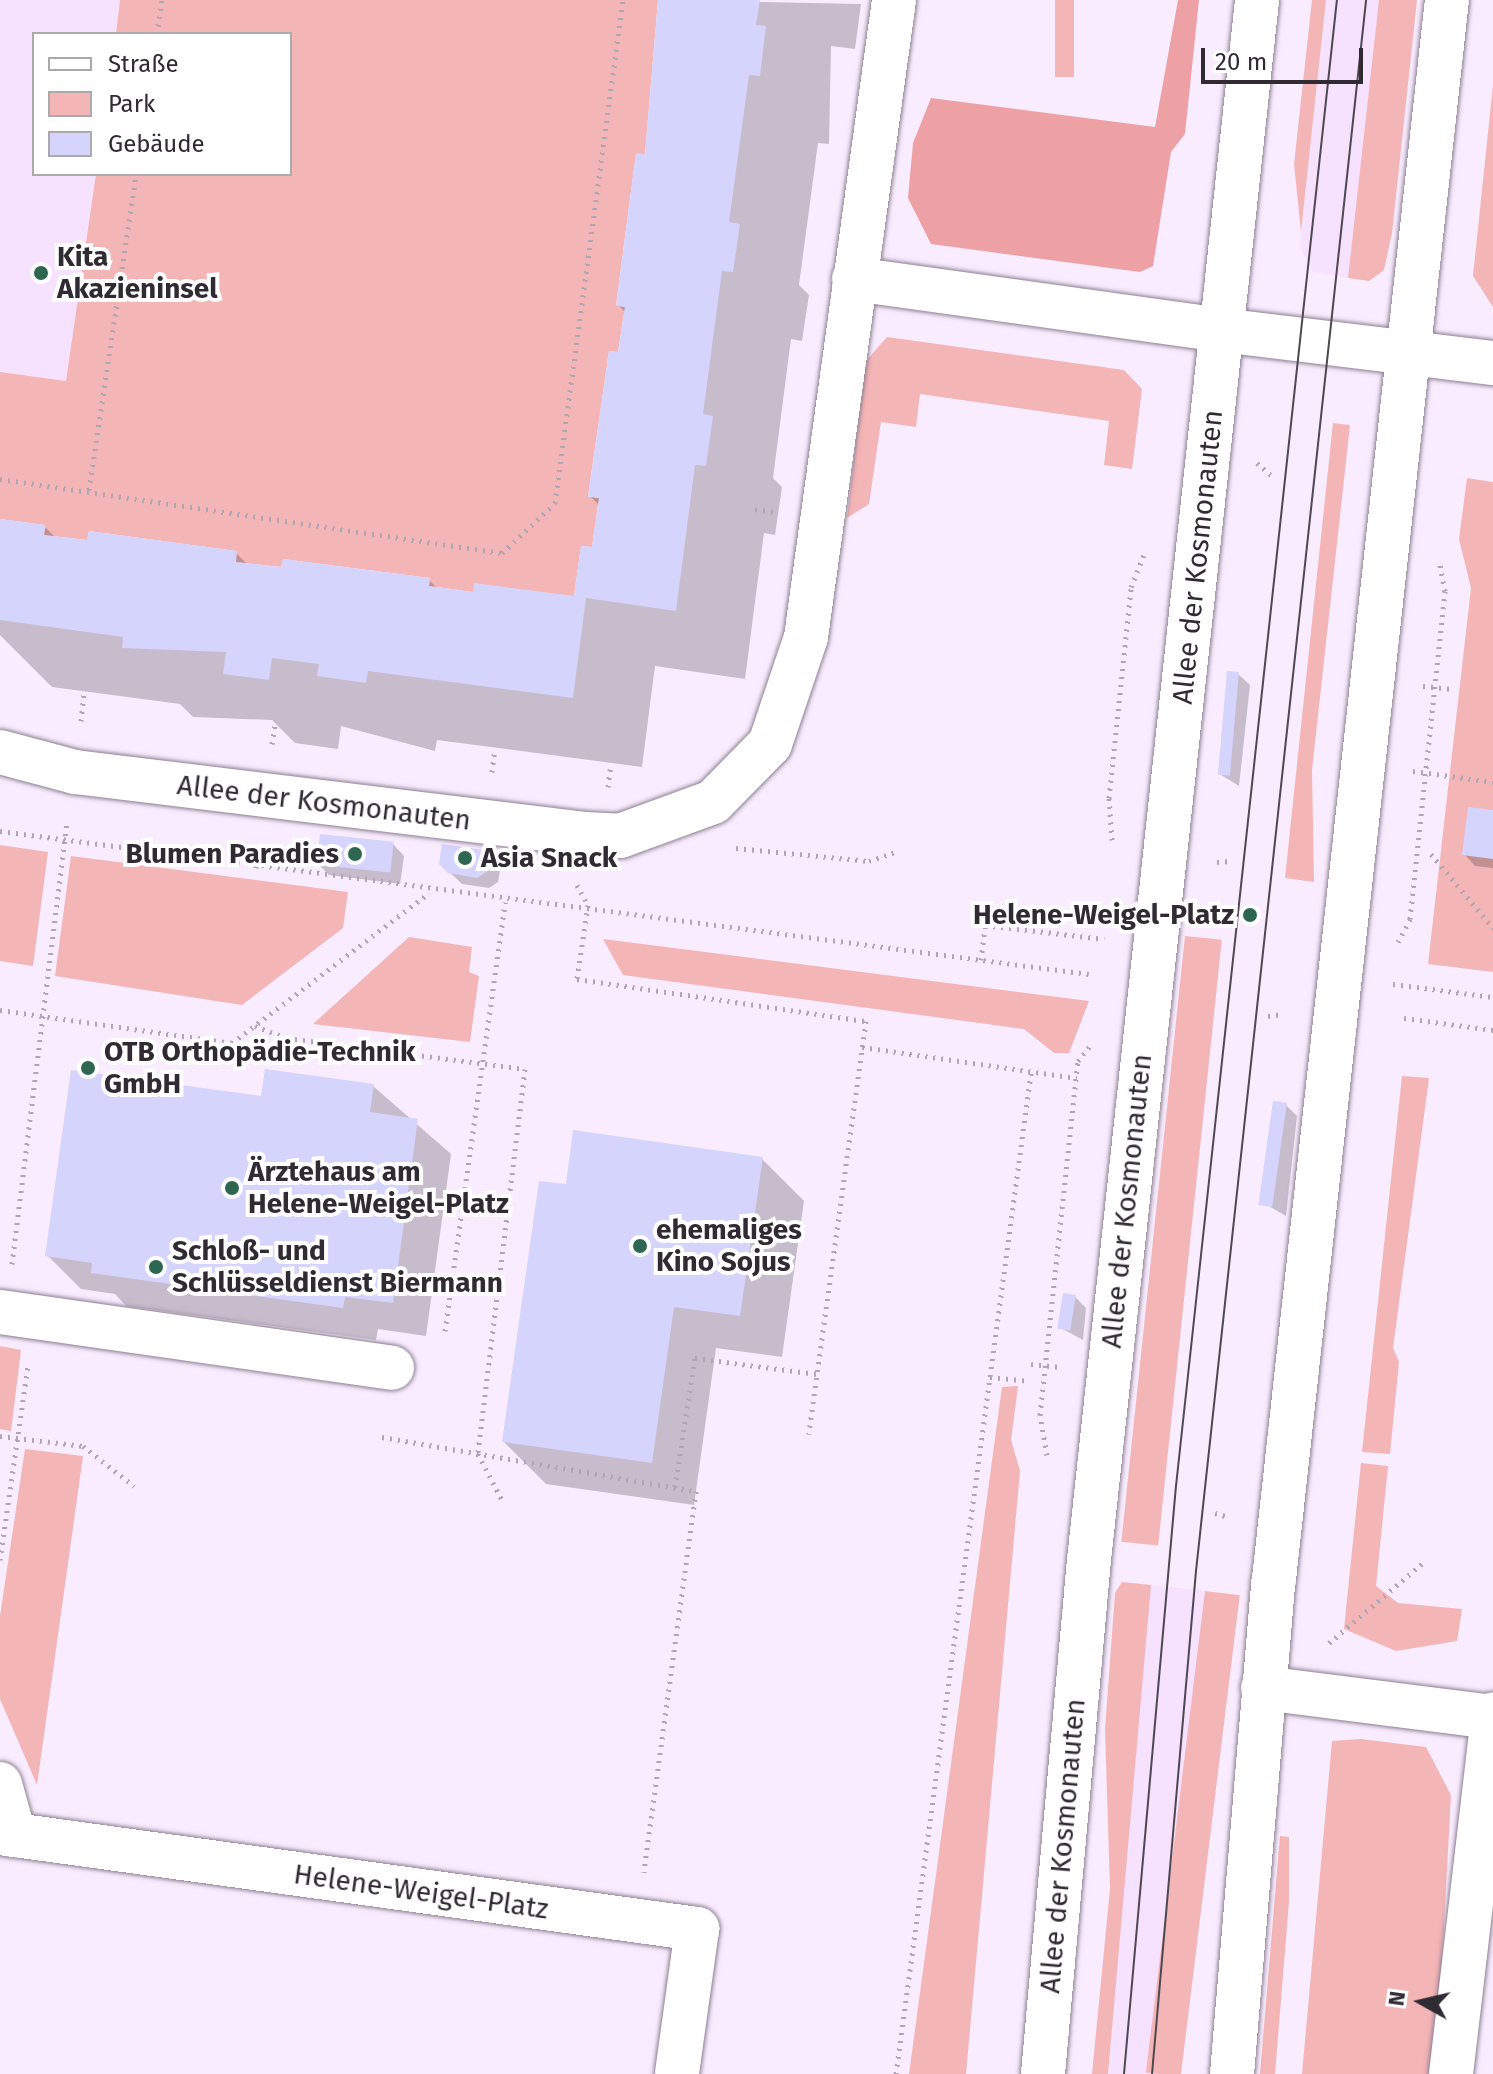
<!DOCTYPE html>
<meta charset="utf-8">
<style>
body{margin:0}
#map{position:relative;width:1493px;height:2074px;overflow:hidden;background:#f9ecfe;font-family:"Fira Sans",sans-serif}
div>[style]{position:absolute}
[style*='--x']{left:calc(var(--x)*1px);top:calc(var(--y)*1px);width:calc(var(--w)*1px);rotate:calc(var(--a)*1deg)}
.built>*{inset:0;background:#f6e1fe;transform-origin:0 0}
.green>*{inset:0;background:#f4b5b6;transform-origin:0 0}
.forest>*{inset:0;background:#eea1a4}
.shadow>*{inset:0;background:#0003}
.building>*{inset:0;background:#d5d4fc;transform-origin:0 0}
.path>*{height:5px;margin-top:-2.5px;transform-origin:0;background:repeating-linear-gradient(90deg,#afa5b3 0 2px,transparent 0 8px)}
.roads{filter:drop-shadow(0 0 2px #8d7f93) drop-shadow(0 0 2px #8d7f93)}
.minor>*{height:44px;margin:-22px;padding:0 22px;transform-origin:22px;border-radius:22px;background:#fff}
.major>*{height:44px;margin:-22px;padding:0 22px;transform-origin:22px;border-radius:22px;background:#fff}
.tram>*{height:2px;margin:-1px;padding:0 1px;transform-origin:1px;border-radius:1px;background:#4e4851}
.dots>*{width:22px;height:22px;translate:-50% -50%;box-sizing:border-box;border:4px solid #fefefe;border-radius:50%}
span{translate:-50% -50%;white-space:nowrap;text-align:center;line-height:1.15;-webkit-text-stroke:8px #fefefe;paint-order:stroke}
.poi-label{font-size:28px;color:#302b33;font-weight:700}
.left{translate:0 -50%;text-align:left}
.right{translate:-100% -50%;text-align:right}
.street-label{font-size:28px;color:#302b33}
.legend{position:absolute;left:32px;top:32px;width:260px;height:144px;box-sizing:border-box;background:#fefefe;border:2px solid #acaaad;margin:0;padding:10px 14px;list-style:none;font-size:24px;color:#302b33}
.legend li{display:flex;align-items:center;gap:16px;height:40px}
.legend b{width:40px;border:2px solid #acaaad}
.north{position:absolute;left:1381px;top:1962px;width:80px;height:80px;-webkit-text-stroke:6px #fefefe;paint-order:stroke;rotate:278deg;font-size:22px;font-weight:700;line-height:32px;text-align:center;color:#302b33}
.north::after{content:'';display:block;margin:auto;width:28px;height:36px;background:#302b33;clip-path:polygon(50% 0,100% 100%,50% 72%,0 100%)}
.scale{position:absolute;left:1201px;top:48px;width:162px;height:36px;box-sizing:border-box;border:4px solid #302b33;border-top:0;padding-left:10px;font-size:24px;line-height:28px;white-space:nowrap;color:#302b33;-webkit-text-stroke:6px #fefefe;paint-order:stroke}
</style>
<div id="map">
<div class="built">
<i style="clip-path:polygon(0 0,120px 0,116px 34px,34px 34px,34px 174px,96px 174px,66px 381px,0 372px)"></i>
<i style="clip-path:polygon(1326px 0,1379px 0,1348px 278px,1313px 272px,1300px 247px)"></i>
<i style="left:1151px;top:1585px;width:54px;height:491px;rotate:6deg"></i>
</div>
<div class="green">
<i style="clip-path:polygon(120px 0,658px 0,645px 154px,636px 154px,616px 305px,625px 307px,618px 352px,609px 351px,588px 496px,599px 498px,592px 547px,581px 546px,574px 596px,473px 592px,429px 586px,430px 578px,283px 559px,281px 567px,236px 562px,236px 551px,89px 531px,87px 540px,44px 535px,45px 525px,0 519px,0 372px,66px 381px,96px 174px,290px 174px,290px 34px,116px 34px)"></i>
<i style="left:1055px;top:0;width:19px;height:77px"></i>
<i style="clip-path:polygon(1312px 0,1326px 0,1301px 232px,1294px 164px)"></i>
<i style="clip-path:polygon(1379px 0,1417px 0,1392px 233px,1384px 270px,1369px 281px,1348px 278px)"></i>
<i style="clip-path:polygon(1493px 85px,1493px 307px,1473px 276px)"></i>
<i style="clip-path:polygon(887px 337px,1124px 370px,1142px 389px,1132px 469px,1104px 465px,1109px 421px,920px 394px,916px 427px,881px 422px,869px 504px,847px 518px,865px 362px)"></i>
<i style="clip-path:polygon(1333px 423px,1350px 425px,1312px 770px,1314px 882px,1285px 878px)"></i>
<i style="clip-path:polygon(1467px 478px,1493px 482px,1493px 972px,1428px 964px,1471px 588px,1459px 539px)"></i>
<i style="clip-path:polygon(0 845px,48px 852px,33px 966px,0 961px)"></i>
<i style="clip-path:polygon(71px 856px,348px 892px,343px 928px,242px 1005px,55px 976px)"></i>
<i style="left:1185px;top:936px;width:37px;height:609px;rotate:6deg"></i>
<i style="clip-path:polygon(409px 937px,472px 947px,469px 972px,479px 976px,470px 1042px,313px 1024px)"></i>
<i style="clip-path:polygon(603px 939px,1089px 1001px,1069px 1053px,1054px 1053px,1024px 1029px,623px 975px)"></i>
<i style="clip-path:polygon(1402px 1076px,1429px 1078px,1393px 1348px,1399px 1362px,1390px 1454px,1362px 1452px)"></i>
<i style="clip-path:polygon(0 1346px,21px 1350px,11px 1431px,0 1429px)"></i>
<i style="clip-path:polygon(1018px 1386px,1011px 1440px,1020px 1471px,966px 2074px,909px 2074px,1002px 1387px)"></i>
<i style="clip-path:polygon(25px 1449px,83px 1456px,37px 1785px,0 1699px,0 1616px)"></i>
<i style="clip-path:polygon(1361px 1463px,1388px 1466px,1376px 1586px,1398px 1603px,1462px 1609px,1457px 1641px,1396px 1651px,1344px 1629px)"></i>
<i style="clip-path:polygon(1122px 1582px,1151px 1585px,1108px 2074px,1092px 2074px,1110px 1889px,1105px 1729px,1115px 1593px)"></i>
<i style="left:1205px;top:1591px;width:35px;height:485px;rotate:7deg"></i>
<i style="clip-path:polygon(1361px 1739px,1426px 1747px,1451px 1795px,1436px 2074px,1302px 2074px,1332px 1741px)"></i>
<i style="clip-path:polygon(1280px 1836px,1289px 1837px,1289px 1902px,1275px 2074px,1260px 2074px)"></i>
</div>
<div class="forest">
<i style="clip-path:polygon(1178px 0,1199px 0,1185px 134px,1171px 152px,1153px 266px,1140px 272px,931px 244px,908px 198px,913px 143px,931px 98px,1155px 127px)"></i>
</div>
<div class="shadow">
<i style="clip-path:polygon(660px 0,861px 4px,855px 49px,831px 46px,829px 144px,818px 143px,799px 285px,809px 295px,802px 341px,791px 339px,773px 478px,782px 487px,775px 535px,764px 533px,745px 679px,655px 666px,642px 767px,437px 740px,435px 751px,341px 726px,338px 749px,295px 743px,272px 720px,193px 717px,180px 704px,52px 687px,0 635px,0 521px,45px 527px,56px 538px,236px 553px,248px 565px,429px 580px,438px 589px,475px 594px,576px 598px,594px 550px,600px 506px,590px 496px,620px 355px,626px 313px,618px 305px,647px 157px)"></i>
<i style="clip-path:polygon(1238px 674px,1250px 685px,1239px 786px,1218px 773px)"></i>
<i style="clip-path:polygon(1493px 812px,1493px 868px,1475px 866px,1464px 854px)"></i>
<i style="clip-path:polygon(393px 844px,404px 856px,400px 884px,329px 875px,318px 864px)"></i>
<i style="clip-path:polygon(490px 853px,501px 864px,498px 882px,489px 888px,462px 884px,441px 864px)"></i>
<i style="clip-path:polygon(373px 1086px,451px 1154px,426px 1336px,378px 1329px,376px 1340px,126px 1306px,115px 1294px,81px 1289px,48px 1256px,263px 1098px)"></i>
<i style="clip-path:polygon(1286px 1105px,1297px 1116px,1286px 1216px,1265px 1204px)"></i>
<i style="clip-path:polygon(762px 1159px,804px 1201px,782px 1357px,716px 1348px,694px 1505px,546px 1484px,504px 1442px,567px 1187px)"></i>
<i style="clip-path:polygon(1075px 1297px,1086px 1308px,1083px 1340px,1061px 1328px)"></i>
</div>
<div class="building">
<i style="clip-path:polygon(658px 0,760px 0,756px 25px,766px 26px,760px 76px,749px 75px,729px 222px,740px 224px,733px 272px,722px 271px,703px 414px,713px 416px,706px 466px,695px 465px,676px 611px,586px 598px,573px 698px,368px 671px,366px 683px,317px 676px,319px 664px,272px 658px,269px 680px,223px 674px,226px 652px,122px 648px,123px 637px,0 620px,0 519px,46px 525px,44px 535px,87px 540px,89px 531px,237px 551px,236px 562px,281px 567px,283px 559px,430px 578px,429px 586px,473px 592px,474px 583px,574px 596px,581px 546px,592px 547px,599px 498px,588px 497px,609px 351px,618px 352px,625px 307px,616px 306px,636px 153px,645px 154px)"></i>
<i style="left:1227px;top:671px;width:12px;height:104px;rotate:5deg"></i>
<i style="clip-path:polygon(1468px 807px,1493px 810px,1493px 859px,1462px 855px)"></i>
<i style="left:320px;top:834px;width:74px;height:31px;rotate:6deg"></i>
<i style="clip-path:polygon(442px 844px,491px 851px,488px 871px,477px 878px,448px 873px,439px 864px)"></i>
<i style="clip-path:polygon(265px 1069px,374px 1084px,370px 1112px,418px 1119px,393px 1303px,345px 1297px,343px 1308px,91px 1273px,92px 1263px,45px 1256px,71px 1070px,261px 1096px)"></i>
<i style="left:1273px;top:1101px;width:14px;height:105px;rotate:8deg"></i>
<i style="clip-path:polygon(573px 1130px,763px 1157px,740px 1316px,674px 1307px,652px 1463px,502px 1442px,539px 1181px,566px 1184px)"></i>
<i style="left:1063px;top:1293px;width:13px;height:36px;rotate:9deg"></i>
</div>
<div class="path">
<i style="--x:157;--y:34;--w:34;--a:-82"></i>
<i style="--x:1257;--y:463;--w:20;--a:41"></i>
<i style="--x:0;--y:479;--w:507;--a:8.39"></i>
<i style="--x:502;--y:553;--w:73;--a:-43.3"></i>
<i style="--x:555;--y:503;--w:508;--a:-82.3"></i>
<i style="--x:89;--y:490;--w:319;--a:-81.5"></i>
<i style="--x:755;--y:509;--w:19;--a:9"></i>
<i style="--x:1423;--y:686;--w:27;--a:6"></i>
<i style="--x:81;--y:721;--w:27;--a:-84"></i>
<i style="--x:272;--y:744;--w:24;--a:-81"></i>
<i style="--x:1413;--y:771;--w:81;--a:7.8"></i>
<i style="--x:492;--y:772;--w:23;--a:-83"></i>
<i style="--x:608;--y:787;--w:23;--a:-83"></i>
<i style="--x:0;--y:831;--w:1098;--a:7.48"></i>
<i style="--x:1112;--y:840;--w:42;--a:-94.1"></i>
<i style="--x:1109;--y:798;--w:212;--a:-84"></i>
<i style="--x:1131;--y:587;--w:35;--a:-68"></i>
<i style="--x:736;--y:848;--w:134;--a:5.6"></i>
<i style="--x:869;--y:861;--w:31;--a:-19"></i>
<i style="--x:1431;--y:854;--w:97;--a:50"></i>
<i style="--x:1217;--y:862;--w:14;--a:-4"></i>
<i style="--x:256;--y:868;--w:23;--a:-83"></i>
<i style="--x:577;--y:885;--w:23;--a:61"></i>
<i style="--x:588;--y:905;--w:75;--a:98.5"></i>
<i style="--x:577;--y:979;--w:292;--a:8.3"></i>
<i style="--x:866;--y:1021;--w:417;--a:97.9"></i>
<i style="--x:1398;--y:942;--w:26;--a:-62"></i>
<i style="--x:1410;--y:919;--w:330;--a:-83.9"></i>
<i style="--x:1445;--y:591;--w:31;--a:-101"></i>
<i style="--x:981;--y:960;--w:35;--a:-83"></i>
<i style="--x:985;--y:925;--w:120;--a:6.7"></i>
<i style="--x:1393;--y:984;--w:101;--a:7.4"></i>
<i style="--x:0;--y:1010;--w:234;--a:8.1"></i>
<i style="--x:232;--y:1043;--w:248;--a:-37.3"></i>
<i style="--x:1268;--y:1016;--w:14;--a:-8"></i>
<i style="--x:1404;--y:1018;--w:90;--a:7.7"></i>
<i style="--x:255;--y:1026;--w:34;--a:21"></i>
<i style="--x:287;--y:1038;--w:240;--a:7.4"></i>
<i style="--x:525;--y:1069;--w:388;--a:97"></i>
<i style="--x:478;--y:1454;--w:54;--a:62.5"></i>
<i style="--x:862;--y:1047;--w:217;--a:8.2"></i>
<i style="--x:12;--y:1264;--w:445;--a:-82.9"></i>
<i style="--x:445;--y:1331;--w:433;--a:-82"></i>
<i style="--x:1031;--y:1364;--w:27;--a:6"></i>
<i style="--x:990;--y:1377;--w:40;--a:5.7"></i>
<i style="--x:0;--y:1436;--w:84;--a:6.9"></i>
<i style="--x:83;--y:1446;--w:65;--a:38.1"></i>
<i style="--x:382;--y:1437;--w:319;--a:9.8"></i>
<i style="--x:696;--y:1491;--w:385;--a:97.8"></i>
<i style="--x:1047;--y:1455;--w:41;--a:-99.9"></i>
<i style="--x:1040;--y:1415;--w:356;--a:-83.9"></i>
<i style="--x:1078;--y:1061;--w:22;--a:-51"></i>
<i style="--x:675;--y:1487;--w:131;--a:-81.2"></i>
<i style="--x:695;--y:1358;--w:123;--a:7.5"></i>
<i style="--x:1215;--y:1513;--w:15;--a:16"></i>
<i style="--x:0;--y:1560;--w:196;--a:-81.8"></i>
<i style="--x:1329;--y:1643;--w:125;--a:-40.5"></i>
<i style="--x:896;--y:2074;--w:1010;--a:-82.32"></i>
</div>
<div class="roads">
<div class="minor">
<i style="--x:854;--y:279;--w:371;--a:7.9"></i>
<i style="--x:1410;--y:353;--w:84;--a:6.9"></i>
<i style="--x:0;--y:752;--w:78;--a:14.9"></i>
<i style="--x:75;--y:772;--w:514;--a:6.93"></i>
<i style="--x:585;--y:834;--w:35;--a:3"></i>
<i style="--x:620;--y:836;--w:99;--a:-20.1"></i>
<i style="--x:713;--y:802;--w:81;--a:-45.5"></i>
<i style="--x:770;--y:744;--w:113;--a:-71.4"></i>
<i style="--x:806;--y:637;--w:643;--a:-82.13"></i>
<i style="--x:0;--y:1312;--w:396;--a:8.1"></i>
<i style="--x:1263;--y:1688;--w:232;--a:7.2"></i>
<i style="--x:0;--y:1784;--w:53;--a:74.6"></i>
<i style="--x:0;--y:1833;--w:704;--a:7.84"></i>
<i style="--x:697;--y:1929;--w:146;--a:97.9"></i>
<i style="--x:1451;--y:2074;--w:362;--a:-83.3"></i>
</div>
<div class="major">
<i style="--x:1221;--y:330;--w:190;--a:6.9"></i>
<i style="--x:1043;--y:2074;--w:516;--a:-84.89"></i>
<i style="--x:1089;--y:1560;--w:1569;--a:-83.85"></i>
<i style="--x:1232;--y:2074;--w:497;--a:-85.2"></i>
<i style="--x:1274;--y:1579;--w:1588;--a:-83.75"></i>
</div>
</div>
<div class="tram">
<i style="--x:1124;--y:2074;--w:590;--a:-84.95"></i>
<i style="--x:1176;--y:1486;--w:1495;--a:-83.82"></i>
<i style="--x:1152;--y:2074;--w:505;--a:-85"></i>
<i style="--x:1196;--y:1571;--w:1580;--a:-83.82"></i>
</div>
<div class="dots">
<i style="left:41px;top:273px;background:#2d6751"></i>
<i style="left:355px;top:854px;background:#2d6751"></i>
<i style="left:465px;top:858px;background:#2d6751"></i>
<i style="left:1250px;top:915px;background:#2d6751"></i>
<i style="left:88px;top:1068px;background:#2d6751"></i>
<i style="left:232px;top:1188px;background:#2d6751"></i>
<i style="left:640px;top:1246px;background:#2d6751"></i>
<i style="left:156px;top:1267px;background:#2d6751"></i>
</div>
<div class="poi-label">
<span class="left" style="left:57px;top:273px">Kita<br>Akazieninsel</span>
<span class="right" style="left:339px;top:854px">Blumen Paradies</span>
<span class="left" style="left:481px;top:858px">Asia Snack</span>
<span class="right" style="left:1234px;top:915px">Helene-Weigel-Platz</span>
<span class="left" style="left:104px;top:1068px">OTB Orthopädie-Technik<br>GmbH</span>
<span class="left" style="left:248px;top:1188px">Ärztehaus am<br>Helene-Weigel-Platz</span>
<span class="left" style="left:656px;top:1246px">ehemaliges<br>Kino Sojus</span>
<span class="left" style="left:172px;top:1267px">Schloß- und<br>Schlüsseldienst Biermann</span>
</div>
<div class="street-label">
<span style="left:1198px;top:557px;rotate:-84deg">Allee der Kosmonauten</span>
<span style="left:324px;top:803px;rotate:7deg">Allee der Kosmonauten</span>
<span style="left:1127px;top:1201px;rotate:-84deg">Allee der Kosmonauten</span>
<span style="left:1063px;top:1846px;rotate:-85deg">Allee der Kosmonauten</span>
<span style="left:421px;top:1892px;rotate:8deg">Helene-Weigel-Platz</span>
</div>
<ul class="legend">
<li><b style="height:10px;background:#fff"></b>Straße</li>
<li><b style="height:22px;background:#f4b5b6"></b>Park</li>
<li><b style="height:22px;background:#d5d4fc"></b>Gebäude</li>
</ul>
<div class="north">N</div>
<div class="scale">20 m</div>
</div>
